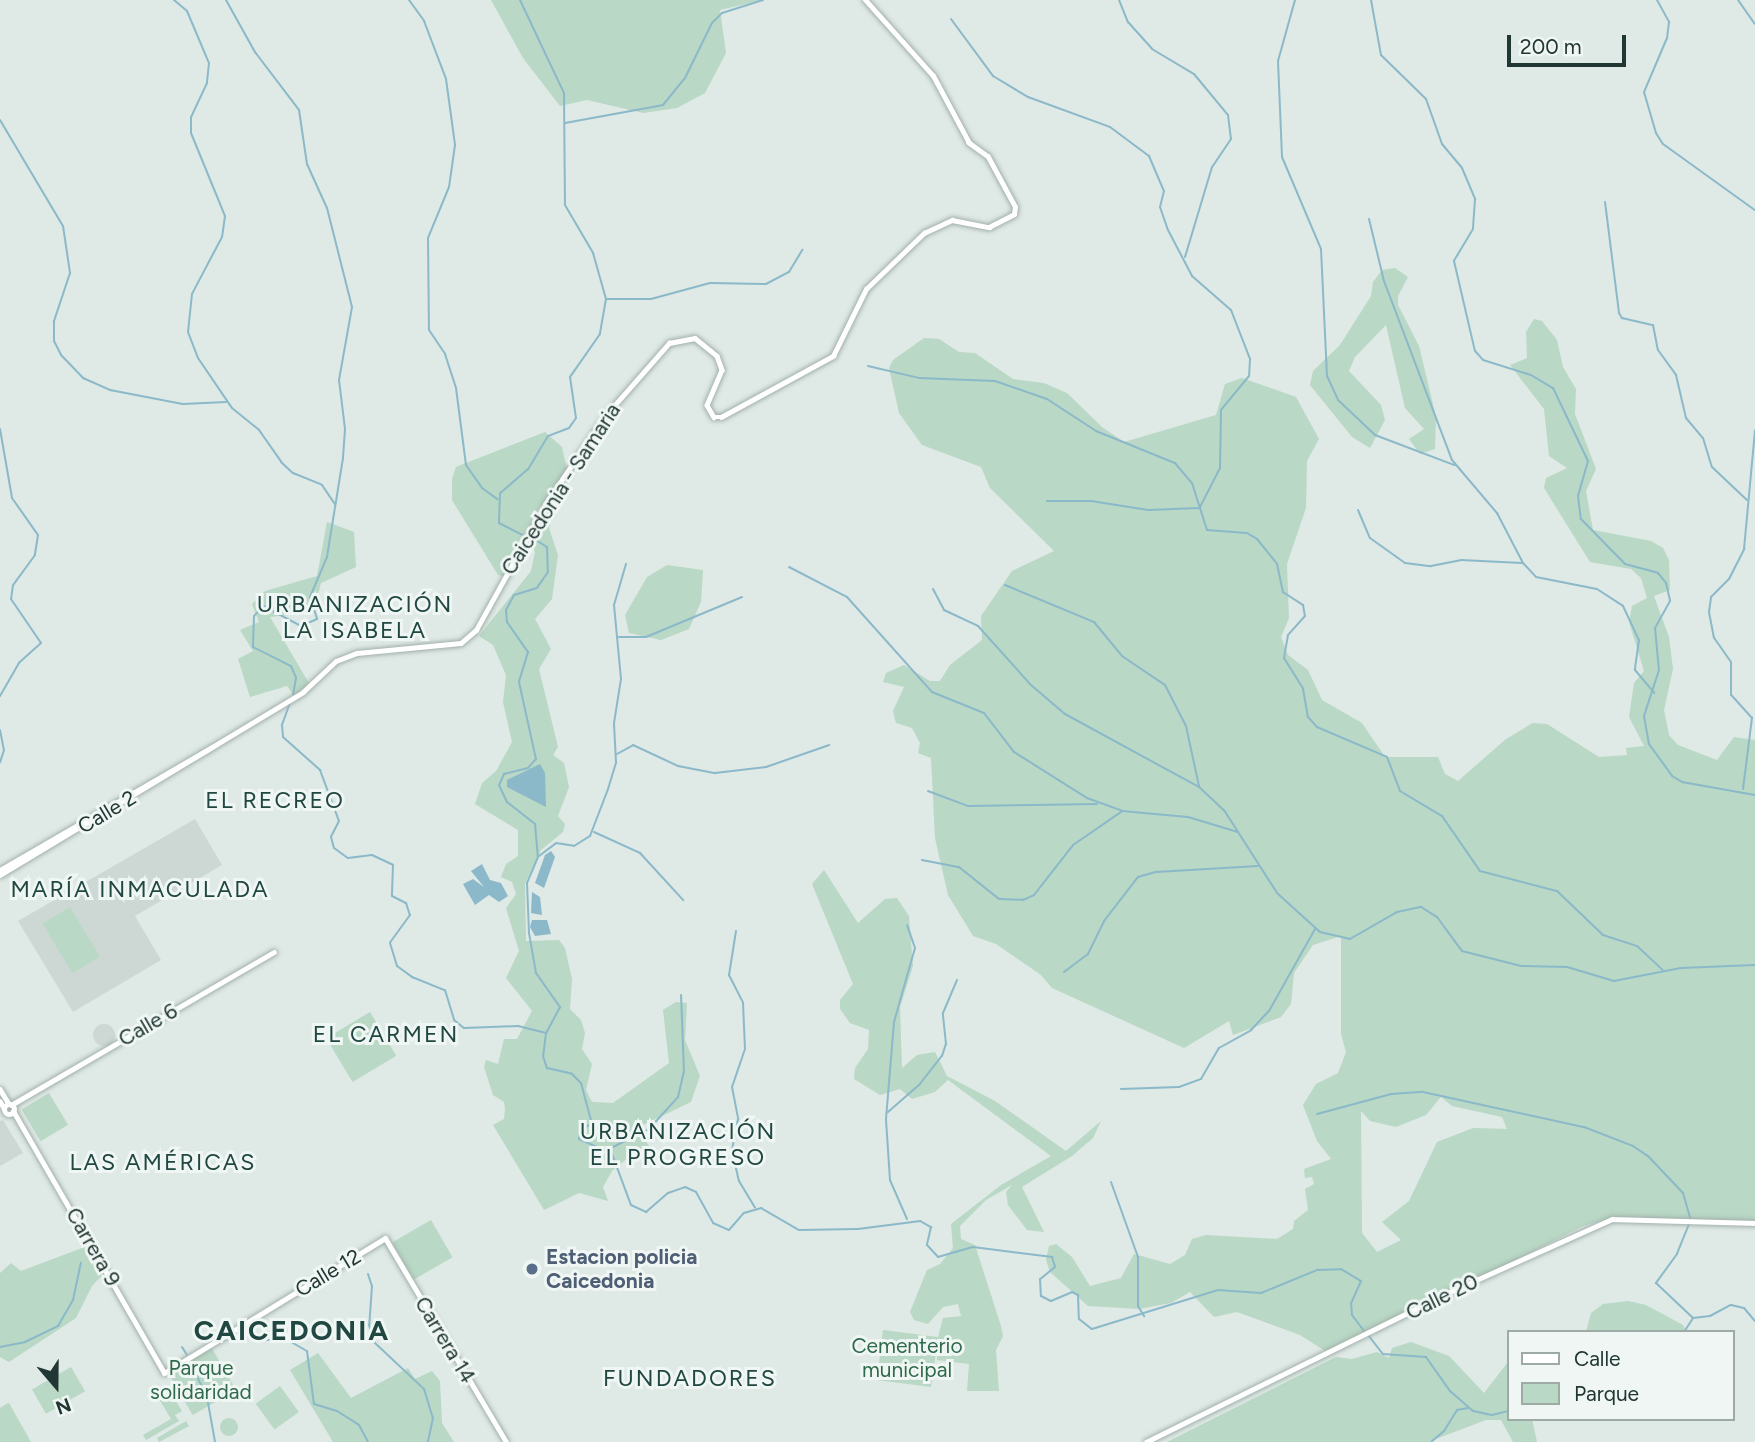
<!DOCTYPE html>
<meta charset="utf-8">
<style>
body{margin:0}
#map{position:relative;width:1755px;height:1442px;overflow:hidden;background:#dfe9e5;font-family:Figtree,sans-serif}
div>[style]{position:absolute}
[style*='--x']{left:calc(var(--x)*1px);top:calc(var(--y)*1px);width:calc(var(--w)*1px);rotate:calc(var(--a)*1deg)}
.built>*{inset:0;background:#cdd8d4}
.round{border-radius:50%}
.green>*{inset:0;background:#b9d8c5;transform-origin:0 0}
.water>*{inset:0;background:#8bb9c9}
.stream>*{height:2px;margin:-1px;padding:0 1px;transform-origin:1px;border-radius:1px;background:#8bb9c9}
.roads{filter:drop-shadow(0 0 2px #a2b0ac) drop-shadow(0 0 2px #a2b0ac)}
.tertiary>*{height:4.5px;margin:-2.25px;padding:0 2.25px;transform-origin:2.25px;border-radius:2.25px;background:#fff}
.secondary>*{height:5px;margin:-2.5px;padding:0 2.5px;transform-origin:2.5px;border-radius:2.5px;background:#fff}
.secondary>.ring{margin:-2.5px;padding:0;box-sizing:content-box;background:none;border:5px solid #fff;border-radius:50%}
.dots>*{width:19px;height:19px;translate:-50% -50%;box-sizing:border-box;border:4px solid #eff6f3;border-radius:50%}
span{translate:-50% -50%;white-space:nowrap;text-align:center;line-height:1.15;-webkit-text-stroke:6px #eff6f3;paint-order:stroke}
.street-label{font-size:21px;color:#213733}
.service-label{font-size:21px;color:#4e5e75;font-weight:700}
.left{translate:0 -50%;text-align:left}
.park-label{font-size:21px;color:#306a4c}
.neighbourhood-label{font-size:23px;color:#204741;letter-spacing:2px}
.district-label{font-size:28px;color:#204741;font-weight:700;letter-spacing:2px}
.legend{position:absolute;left:1507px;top:1330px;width:228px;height:91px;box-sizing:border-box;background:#eff6f3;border:2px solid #9daaa6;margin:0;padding:9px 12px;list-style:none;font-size:21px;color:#213733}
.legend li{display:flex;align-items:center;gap:14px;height:35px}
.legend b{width:35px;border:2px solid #9daaa6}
.north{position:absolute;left:21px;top:1351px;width:70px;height:70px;-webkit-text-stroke:5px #eff6f3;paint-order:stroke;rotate:160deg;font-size:19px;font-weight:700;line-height:28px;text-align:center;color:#213733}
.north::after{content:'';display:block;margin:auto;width:24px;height:32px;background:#213733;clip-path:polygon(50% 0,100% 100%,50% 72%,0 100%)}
.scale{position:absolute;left:1507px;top:35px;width:119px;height:32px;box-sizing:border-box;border:4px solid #213733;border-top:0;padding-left:9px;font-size:21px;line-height:24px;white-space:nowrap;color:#213733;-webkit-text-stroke:5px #eff6f3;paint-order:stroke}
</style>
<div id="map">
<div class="built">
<i style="clip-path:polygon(195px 819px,222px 865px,135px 916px,161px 960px,73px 1012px,18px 921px)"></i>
<i class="round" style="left:93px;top:1024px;width:22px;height:22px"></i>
<i style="clip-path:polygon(3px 1120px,23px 1153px,0 1166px,0 1121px)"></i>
</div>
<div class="green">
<i style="clip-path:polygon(491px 0,763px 0,720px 10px,726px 53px,705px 93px,677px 108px,643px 113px,587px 100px,560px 106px,523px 58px)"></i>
<i style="clip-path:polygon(1395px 268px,1408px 277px,1398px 296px,1398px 305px,1419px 346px,1436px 417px,1435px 449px,1420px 454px,1409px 439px,1424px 429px,1405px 408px,1386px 325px,1355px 357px,1349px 371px,1381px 405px,1385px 420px,1370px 448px,1352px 437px,1310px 385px,1313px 371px,1340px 345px,1371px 296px,1373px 282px,1382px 270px)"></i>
<i style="clip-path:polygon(evenodd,1534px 319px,1542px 321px,1557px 340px,1563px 367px,1576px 389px,1575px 414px,1596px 469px,1586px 491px,1593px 530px,1651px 541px,1663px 548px,1669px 560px,1670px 590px,1654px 596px,1669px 637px,1673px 669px,1664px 710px,1669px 735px,1678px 745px,1717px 760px,1734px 737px,1755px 740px,1755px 1223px,1613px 1217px,1581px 1227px,1330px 1354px,1300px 1335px,1237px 1312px,1214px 1317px,1190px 1292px,1171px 1303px,1139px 1309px,1088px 1306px,1050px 1272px,1046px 1260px,1049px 1246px,1056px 1244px,1072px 1257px,1090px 1286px,1121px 1278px,1134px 1254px,1170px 1264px,1185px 1255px,1192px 1239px,1206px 1235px,1277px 1239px,1293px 1229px,1294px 1221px,1308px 1210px,1305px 1189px,1314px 1184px,1312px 1177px,1305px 1178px,1304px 1169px,1331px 1159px,1317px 1141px,1303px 1105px,1316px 1084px,1338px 1073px,1346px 1052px,1341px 1034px,1341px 936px,1313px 945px,1294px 973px,1291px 1004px,1281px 1017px,1233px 1035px,1229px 1021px,1184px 1048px,1052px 988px,1041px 975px,996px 944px,973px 936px,948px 895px,935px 838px,931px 758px,918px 753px,920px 743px,912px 728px,896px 723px,893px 711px,904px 687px,883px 682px,886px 673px,904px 665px,930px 681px,940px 681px,950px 665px,982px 640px,981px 616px,1012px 571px,1054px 551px,990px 488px,981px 467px,922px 445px,899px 413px,889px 368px,893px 360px,924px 338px,939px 339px,959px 352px,975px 353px,1013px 379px,1044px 383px,1067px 393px,1102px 427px,1124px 442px,1216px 415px,1225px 384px,1242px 378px,1296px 397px,1319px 439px,1307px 461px,1306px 508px,1287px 564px,1289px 618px,1281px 637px,1288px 655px,1308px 670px,1322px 700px,1362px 723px,1385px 757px,1438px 757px,1445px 774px,1458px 781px,1506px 739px,1533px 723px,1547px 724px,1599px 757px,1627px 755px,1626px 748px,1644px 746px,1629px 717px,1634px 683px,1644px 671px,1629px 622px,1632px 606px,1647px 598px,1641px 578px,1631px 569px,1590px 562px,1544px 488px,1546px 478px,1567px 468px,1549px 456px,1544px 409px,1510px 365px,1527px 358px,1526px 332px,1534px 319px,1441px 1097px,1452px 1106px,1502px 1117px,1507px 1129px,1473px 1128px,1437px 1142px,1409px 1201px,1382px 1222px,1401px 1240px,1377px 1252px,1362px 1233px,1361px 1111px,1370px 1121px,1396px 1127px,1426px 1115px,1441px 1097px)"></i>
<i style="clip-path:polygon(545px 432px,562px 447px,568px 475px,549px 528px,558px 555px,552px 599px,535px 619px,551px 649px,539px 669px,558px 747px,553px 755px,564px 763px,569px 787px,558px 816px,565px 824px,563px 832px,541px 850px,525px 884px,526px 941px,559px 940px,565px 948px,572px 979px,570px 1009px,581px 1020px,585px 1033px,582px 1049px,592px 1064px,586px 1090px,592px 1102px,613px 1103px,669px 1063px,663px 1010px,676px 1002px,687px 1003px,685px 1040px,700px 1076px,691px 1102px,643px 1125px,639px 1131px,654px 1153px,629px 1157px,612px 1171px,603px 1187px,608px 1201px,579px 1193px,544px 1210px,493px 1125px,504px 1119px,505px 1109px,504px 1102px,493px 1095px,484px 1067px,486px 1060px,498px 1064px,504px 1039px,517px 1039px,532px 1011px,506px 978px,519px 951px,506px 908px,516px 894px,512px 882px,501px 877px,506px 864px,518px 856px,518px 830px,475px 804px,482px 783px,496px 771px,512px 742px,503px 702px,506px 675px,493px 645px,479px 636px,531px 571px,535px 552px,529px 535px,504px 576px,498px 575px,452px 500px,452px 479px,456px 467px)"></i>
<i style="clip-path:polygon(327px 522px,354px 532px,356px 567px,321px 583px,315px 606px,299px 614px,270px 617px,310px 685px,296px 698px,287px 686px,250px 697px,238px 659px,253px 651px,240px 630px,259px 622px,252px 604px,265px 591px,317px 576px)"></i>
<i style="clip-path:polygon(667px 565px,703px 570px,701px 602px,689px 629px,661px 640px,629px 633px,625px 615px,647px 577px)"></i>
<i style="clip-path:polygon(824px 870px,858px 923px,885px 899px,897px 898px,909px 916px,913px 966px,900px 1007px,902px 1068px,917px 1055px,935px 1052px,947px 1076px,995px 1101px,1066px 1151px,1101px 1121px,1093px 1138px,1072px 1156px,1022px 1187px,1044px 1232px,1027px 1230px,1008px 1205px,1006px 1192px,1012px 1185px,986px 1200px,960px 1226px,961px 1239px,975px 1245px,1001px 1326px,1003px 1336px,996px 1350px,999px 1391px,967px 1391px,969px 1364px,937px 1360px,938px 1338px,931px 1387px,877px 1380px,883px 1330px,938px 1337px,943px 1318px,961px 1316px,958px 1304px,943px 1307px,928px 1324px,914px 1320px,910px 1312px,927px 1270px,940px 1264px,953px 1248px,951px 1224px,1001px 1185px,1051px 1156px,948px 1080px,935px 1092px,912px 1099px,900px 1089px,880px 1095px,854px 1079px,855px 1068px,868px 1049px,869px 1030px,850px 1023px,840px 1009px,840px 1000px,853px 984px,812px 884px)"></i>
<i style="left:70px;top:907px;width:58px;height:32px;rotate:59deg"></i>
<i style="left:370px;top:1012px;width:51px;height:51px;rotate:59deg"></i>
<i style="left:49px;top:1093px;width:37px;height:32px;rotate:59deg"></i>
<i style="left:431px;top:1220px;width:43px;height:45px;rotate:60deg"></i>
<i style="clip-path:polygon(90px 1245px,106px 1271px,92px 1286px,76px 1318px,9px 1362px,0 1357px,0 1273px,11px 1263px,21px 1271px)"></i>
<i style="clip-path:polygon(1628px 1301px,1646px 1305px,1683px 1325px,1686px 1332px,1586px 1332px,1591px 1313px,1603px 1304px)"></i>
<i style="clip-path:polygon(1411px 1342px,1449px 1356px,1484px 1393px,1508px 1362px,1508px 1419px,1532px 1419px,1537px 1442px,1513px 1442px,1501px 1420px,1486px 1420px,1428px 1442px,1167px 1442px,1336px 1357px,1352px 1359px,1377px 1352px,1389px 1358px,1392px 1348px)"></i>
<i style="left:210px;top:1345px;width:52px;height:50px;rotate:60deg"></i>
<i style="clip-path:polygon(318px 1353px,351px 1398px,408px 1368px,415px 1379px,432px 1371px,440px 1381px,442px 1423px,454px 1442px,333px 1442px,290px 1370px)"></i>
<i style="left:71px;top:1367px;width:28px;height:45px;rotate:60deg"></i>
<i style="left:280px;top:1386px;width:32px;height:30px;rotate:54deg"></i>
<i style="clip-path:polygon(170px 1392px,182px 1411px,175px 1415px,179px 1421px,146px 1440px,143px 1435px,171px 1419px,159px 1399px)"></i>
<i style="clip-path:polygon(8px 1403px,9px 1403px,31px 1442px,0 1442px,0 1408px)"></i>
<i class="round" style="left:220px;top:1418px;width:18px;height:18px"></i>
<i style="clip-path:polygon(186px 1421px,189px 1426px,159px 1442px,157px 1438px)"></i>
</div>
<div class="water">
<i style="clip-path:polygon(540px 764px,545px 773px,546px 807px,507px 787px,507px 780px)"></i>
<i style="clip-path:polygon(551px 851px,555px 857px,544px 888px,535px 883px,545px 855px)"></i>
<i style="clip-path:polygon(482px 864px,490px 880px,501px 883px,508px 896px,499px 902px,489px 895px,475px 905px,463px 884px,473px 879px,484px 887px,471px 871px)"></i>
<i style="clip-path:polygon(532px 892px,540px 897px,542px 915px,531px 913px)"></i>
<i style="clip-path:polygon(532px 920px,547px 920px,551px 934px,535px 936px,530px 927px)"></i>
</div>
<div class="stream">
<i style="--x:174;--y:0;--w:17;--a:40"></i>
<i style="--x:187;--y:11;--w:56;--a:67.1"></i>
<i style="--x:209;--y:63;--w:20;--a:96"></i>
<i style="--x:207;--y:83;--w:38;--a:115"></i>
<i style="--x:191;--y:117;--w:16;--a:90"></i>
<i style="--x:191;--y:133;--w:90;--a:67.7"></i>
<i style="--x:225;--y:216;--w:21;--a:98"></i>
<i style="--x:222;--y:237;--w:64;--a:117.8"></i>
<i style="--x:192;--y:294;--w:38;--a:96"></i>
<i style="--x:188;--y:332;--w:28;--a:69"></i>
<i style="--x:198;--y:358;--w:60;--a:55.8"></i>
<i style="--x:232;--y:408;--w:35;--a:39"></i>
<i style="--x:259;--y:430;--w:39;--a:55"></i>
<i style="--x:281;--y:462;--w:16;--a:43"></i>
<i style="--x:293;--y:473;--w:31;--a:22"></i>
<i style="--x:322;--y:485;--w:23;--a:56"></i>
<i style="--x:226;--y:0;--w:60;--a:60.9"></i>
<i style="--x:255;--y:52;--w:73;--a:52.8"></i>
<i style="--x:299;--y:110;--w:55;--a:81.6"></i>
<i style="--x:307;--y:164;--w:48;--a:65.6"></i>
<i style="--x:327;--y:208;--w:102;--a:75.8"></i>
<i style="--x:352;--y:307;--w:74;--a:100.1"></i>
<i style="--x:339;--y:380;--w:49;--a:83"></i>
<i style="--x:345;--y:429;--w:29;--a:94"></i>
<i style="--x:343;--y:458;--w:100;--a:99.2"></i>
<i style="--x:327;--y:557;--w:43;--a:113"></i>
<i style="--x:310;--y:597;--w:23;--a:72"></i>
<i style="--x:317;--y:619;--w:17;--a:156"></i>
<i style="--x:301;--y:626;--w:43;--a:-152.2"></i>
<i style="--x:263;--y:606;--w:13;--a:132"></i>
<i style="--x:254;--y:616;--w:31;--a:92"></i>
<i style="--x:253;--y:647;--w:42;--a:26.6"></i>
<i style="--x:291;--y:666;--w:13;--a:67"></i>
<i style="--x:296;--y:678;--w:17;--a:100"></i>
<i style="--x:409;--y:0;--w:26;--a:54"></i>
<i style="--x:424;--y:21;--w:62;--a:69.2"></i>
<i style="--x:446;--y:79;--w:67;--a:82.2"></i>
<i style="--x:455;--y:145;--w:42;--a:98.1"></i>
<i style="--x:449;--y:187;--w:55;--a:112.4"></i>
<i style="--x:428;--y:238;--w:92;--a:89.4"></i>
<i style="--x:429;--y:330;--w:29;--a:56"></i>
<i style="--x:445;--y:354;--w:36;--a:72"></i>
<i style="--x:456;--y:388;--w:78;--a:82.6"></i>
<i style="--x:466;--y:465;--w:28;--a:55"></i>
<i style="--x:482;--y:488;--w:19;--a:36"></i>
<i style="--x:520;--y:0;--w:103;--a:64.7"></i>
<i style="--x:564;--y:93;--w:112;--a:89.5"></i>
<i style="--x:565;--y:205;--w:56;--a:59.7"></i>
<i style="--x:593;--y:253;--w:48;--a:74.2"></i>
<i style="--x:606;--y:299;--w:36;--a:100"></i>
<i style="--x:600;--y:334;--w:52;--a:124.9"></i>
<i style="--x:570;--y:377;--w:41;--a:81.7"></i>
<i style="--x:576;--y:418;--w:12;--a:125"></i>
<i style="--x:569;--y:428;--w:22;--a:159"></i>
<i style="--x:548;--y:436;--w:39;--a:121"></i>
<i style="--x:528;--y:469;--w:37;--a:139"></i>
<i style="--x:500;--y:493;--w:30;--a:92"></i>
<i style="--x:499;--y:523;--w:29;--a:27"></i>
<i style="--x:1119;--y:0;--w:24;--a:68"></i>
<i style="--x:1128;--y:22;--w:36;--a:48"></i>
<i style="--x:1152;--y:49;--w:49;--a:30.8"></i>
<i style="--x:1194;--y:74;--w:53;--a:50.3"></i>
<i style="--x:1228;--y:115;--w:24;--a:83"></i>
<i style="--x:1231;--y:139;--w:34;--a:124"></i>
<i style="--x:1212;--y:167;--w:94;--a:106.7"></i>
<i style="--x:1295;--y:0;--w:63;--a:105.6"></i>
<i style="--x:1278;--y:61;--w:96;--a:87.6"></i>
<i style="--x:1282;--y:157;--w:100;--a:67"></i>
<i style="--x:1321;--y:249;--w:127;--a:87.3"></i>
<i style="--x:1327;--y:376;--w:26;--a:65"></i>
<i style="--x:1338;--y:400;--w:51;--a:43.4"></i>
<i style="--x:1375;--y:435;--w:85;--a:20.8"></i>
<i style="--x:1371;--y:0;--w:56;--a:79.7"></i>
<i style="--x:1381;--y:55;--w:63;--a:44.4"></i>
<i style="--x:1426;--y:99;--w:48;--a:70.4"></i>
<i style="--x:1442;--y:144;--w:31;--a:50"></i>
<i style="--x:1462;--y:168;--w:34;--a:67"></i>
<i style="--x:1475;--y:199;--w:30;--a:94"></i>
<i style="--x:1473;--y:229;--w:37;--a:121"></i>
<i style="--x:1454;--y:261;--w:92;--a:76.9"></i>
<i style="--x:1475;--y:351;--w:12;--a:48"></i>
<i style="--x:1483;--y:360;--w:50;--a:17.4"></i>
<i style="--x:1531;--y:375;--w:26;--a:31"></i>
<i style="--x:1553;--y:388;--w:81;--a:64.4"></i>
<i style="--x:1588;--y:461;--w:36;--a:106"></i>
<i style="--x:1578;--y:496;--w:23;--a:83"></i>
<i style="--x:1581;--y:519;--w:63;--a:45.6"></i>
<i style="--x:1625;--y:564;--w:34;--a:15"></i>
<i style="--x:1658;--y:573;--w:13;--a:51"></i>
<i style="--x:1666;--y:583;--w:18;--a:77"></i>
<i style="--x:1670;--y:601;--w:31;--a:119"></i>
<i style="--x:1655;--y:628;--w:42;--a:84.6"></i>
<i style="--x:1659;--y:670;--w:48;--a:108.1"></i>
<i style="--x:1644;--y:716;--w:28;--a:80"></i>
<i style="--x:1649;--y:744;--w:39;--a:54"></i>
<i style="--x:1672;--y:776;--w:12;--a:31"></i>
<i style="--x:1682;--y:782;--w:74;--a:10.1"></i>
<i style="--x:1657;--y:0;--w:25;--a:61"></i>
<i style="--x:1669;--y:22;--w:16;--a:97"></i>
<i style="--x:1667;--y:38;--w:59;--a:113.1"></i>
<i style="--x:1644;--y:92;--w:43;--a:73.7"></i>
<i style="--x:1656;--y:133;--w:13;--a:58"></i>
<i style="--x:1663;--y:144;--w:113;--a:35.7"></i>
<i style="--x:1738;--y:0;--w:29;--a:55"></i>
<i style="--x:951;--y:19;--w:71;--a:53.6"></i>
<i style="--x:993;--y:76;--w:41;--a:31"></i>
<i style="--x:1028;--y:97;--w:87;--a:20.1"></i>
<i style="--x:1110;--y:127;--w:49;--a:36.6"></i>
<i style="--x:1149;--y:156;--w:38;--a:67"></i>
<i style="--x:1164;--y:191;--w:16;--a:104"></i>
<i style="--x:1160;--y:207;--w:24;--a:71"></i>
<i style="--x:1168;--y:230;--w:52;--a:62.4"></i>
<i style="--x:1192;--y:276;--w:52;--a:41.1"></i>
<i style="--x:1231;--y:310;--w:53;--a:68.8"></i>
<i style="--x:1250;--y:359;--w:17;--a:93"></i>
<i style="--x:1249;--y:376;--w:44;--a:129.5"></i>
<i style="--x:1221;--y:410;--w:58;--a:91"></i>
<i style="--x:1220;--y:468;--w:44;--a:117.1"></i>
<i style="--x:0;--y:120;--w:123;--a:59.3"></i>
<i style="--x:63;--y:226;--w:48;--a:81.5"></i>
<i style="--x:70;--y:273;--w:51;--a:108.4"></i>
<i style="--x:54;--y:321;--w:20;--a:90"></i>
<i style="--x:54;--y:341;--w:16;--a:63"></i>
<i style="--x:61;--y:355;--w:32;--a:46"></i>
<i style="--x:83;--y:378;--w:30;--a:24"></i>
<i style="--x:110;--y:390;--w:74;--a:10.9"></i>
<i style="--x:183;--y:404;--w:43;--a:-2.7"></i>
<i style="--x:565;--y:123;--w:100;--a:-10.4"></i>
<i style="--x:663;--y:105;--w:35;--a:-51"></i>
<i style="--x:685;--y:78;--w:61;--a:-63.9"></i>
<i style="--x:712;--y:23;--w:14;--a:-45"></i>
<i style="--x:722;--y:13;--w:43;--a:-17.6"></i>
<i style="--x:1605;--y:202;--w:112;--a:82.8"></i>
<i style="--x:1619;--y:313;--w:6;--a:59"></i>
<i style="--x:1622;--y:318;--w:32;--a:13"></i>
<i style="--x:1653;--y:325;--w:25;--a:79"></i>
<i style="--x:1658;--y:350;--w:31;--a:54"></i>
<i style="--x:1676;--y:375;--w:44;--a:76.9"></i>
<i style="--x:1686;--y:418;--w:26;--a:50"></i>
<i style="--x:1703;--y:438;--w:30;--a:73"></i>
<i style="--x:1712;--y:467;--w:48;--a:43.3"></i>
<i style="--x:1369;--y:219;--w:64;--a:76.4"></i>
<i style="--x:1384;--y:281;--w:191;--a:69.2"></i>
<i style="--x:1452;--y:460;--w:70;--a:49.7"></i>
<i style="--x:1497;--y:513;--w:56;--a:62.5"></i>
<i style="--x:1523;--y:563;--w:19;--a:47"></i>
<i style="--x:1536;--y:577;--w:62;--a:11.1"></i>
<i style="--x:1597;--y:589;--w:31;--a:33"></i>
<i style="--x:1623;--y:606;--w:38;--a:65"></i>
<i style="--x:1639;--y:640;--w:30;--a:98"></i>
<i style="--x:1635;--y:670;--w:30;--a:50"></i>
<i style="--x:606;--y:299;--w:45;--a:0"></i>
<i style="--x:651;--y:299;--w:61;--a:-15.2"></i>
<i style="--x:710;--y:283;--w:56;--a:1"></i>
<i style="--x:766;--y:284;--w:26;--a:-28"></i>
<i style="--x:789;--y:272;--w:26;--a:-59"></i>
<i style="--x:868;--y:366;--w:52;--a:13.2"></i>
<i style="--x:919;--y:378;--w:76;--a:2.3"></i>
<i style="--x:995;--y:381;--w:55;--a:19.1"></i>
<i style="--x:1047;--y:399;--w:59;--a:33.1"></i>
<i style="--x:1096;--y:431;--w:85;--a:22.1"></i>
<i style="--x:1175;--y:463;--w:26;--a:50"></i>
<i style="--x:1192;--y:483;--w:49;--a:72.3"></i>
<i style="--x:1207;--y:530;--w:40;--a:4.3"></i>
<i style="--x:1247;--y:533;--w:12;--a:31"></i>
<i style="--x:1257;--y:539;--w:32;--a:51"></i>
<i style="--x:1277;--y:564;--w:29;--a:78"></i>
<i style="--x:1283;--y:592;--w:24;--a:33"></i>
<i style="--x:1303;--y:605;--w:11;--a:80"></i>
<i style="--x:1305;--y:616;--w:25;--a:132"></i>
<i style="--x:1288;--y:635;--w:23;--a:100"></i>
<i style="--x:1284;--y:658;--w:36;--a:58"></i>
<i style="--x:1303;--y:689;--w:28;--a:80"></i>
<i style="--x:1308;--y:717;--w:13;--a:48"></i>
<i style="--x:1317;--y:727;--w:76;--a:23.2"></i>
<i style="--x:1387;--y:757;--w:36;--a:69"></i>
<i style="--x:1400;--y:791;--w:49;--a:30.8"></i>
<i style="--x:1442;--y:816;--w:67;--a:55.4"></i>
<i style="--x:1480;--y:871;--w:80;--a:14.6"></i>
<i style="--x:1557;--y:891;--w:64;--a:43.7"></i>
<i style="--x:1603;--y:935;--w:36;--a:18"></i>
<i style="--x:1637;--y:946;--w:35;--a:43"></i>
<i style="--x:0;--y:429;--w:70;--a:80.1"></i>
<i style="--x:12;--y:498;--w:45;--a:54.9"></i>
<i style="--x:38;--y:535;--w:20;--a:99"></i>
<i style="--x:35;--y:555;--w:37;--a:126"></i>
<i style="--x:13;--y:585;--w:14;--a:98"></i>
<i style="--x:11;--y:599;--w:53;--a:55.7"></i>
<i style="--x:41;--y:643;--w:30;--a:138"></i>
<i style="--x:19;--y:663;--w:38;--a:120"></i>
<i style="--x:1047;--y:501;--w:44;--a:0"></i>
<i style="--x:1091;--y:501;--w:58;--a:9"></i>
<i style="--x:1148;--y:510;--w:51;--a:-2.2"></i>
<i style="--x:1358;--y:510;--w:30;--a:67"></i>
<i style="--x:1370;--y:538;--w:43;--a:35.5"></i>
<i style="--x:1405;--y:563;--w:26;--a:7"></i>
<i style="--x:1431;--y:566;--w:31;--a:-11"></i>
<i style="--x:1461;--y:560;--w:61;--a:2.8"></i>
<i style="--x:531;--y:537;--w:19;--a:32"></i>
<i style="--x:547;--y:547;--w:25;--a:88"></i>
<i style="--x:548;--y:572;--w:19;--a:125"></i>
<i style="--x:537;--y:588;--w:24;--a:163"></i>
<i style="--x:514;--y:595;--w:17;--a:118"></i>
<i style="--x:506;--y:610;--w:12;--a:85"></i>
<i style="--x:507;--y:622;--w:37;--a:55"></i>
<i style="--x:528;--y:652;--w:31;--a:107"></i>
<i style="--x:519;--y:682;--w:79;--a:77.6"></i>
<i style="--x:536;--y:759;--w:12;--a:132"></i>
<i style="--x:528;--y:768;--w:25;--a:166"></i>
<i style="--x:504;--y:774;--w:12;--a:114"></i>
<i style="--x:499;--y:785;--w:19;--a:65"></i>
<i style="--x:507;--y:802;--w:36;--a:38"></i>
<i style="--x:535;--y:824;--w:33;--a:85"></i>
<i style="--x:538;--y:857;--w:28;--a:113"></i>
<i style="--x:527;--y:883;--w:50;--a:87.7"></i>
<i style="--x:529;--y:933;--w:41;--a:80.1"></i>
<i style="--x:536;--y:973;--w:42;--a:54.8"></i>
<i style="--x:560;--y:1007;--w:30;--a:118"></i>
<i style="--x:546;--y:1033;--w:23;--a:97"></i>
<i style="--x:543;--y:1056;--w:13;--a:72"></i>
<i style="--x:547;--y:1068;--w:26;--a:13"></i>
<i style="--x:572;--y:1074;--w:13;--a:45"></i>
<i style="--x:581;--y:1083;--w:42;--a:75"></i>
<i style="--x:592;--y:1124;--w:12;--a:156"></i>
<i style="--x:581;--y:1129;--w:10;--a:101"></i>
<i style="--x:579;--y:1139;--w:36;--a:24"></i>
<i style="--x:612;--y:1154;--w:54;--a:69.6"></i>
<i style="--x:631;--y:1205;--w:17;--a:25"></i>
<i style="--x:646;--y:1212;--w:29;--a:-41"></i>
<i style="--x:668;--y:1193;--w:18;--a:-19"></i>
<i style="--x:685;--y:1187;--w:12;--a:24"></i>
<i style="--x:696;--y:1192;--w:35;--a:61"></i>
<i style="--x:713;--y:1223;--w:17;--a:24"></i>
<i style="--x:729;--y:1230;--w:23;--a:-49"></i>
<i style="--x:744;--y:1213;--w:18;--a:-16"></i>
<i style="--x:761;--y:1208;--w:44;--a:30.1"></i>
<i style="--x:799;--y:1230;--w:59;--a:-1"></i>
<i style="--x:858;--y:1229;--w:63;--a:-7.4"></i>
<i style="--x:920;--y:1221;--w:13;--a:29"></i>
<i style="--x:931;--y:1227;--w:18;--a:103"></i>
<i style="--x:927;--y:1245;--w:16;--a:47"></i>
<i style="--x:938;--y:1257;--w:36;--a:-16"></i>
<i style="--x:973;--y:1247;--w:80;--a:7.2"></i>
<i style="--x:1052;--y:1257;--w:10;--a:73"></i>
<i style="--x:1055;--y:1267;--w:19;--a:141"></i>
<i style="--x:1040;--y:1279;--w:17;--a:87"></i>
<i style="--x:1041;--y:1296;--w:11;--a:27"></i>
<i style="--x:1051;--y:1301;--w:23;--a:-23"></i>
<i style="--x:1072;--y:1292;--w:7;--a:27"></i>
<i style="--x:1078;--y:1295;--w:24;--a:88"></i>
<i style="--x:1079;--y:1319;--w:16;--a:38"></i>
<i style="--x:1092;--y:1329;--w:132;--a:-17.2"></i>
<i style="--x:1218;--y:1290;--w:43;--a:4"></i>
<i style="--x:1261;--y:1293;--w:61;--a:-22.3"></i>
<i style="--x:1317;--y:1270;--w:24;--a:-2"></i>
<i style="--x:1341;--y:1269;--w:23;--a:31"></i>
<i style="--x:1361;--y:1281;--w:24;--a:114"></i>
<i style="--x:1351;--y:1303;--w:12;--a:85"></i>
<i style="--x:1352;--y:1315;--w:20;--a:53"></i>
<i style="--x:789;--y:567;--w:65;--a:27.3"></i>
<i style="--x:847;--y:597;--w:127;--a:48.2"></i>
<i style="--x:932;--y:692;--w:56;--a:22"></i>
<i style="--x:984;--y:713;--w:49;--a:52.4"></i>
<i style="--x:1014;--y:752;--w:86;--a:32.2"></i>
<i style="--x:1087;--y:798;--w:37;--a:20"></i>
<i style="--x:1122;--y:811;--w:66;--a:5.2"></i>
<i style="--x:1188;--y:817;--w:52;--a:16.7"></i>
<i style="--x:1005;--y:585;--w:96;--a:22.6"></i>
<i style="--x:1094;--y:622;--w:44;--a:50.5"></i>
<i style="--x:1122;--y:656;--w:52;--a:34"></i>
<i style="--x:1165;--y:685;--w:46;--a:62.9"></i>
<i style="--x:1186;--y:726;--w:61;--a:77.8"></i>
<i style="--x:933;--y:589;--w:24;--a:62"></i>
<i style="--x:944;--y:610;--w:38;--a:25"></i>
<i style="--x:978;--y:626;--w:79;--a:48.1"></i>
<i style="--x:1031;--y:685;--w:45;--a:40.5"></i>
<i style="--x:1065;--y:714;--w:153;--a:28.6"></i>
<i style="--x:1199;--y:787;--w:34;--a:43"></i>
<i style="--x:1224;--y:810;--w:98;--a:57.4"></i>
<i style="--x:1277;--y:893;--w:58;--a:42.2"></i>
<i style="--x:1320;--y:932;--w:31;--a:13"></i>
<i style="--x:1350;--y:939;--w:54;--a:-29.9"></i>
<i style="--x:1397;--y:912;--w:25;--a:-12"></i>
<i style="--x:1421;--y:907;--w:19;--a:32"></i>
<i style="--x:1437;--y:917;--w:42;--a:53.7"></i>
<i style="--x:1462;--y:951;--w:61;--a:14.3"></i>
<i style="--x:1521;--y:966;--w:46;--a:1.2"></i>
<i style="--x:1567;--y:967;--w:49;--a:16.6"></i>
<i style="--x:1614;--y:981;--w:68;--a:-11"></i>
<i style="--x:1681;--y:968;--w:74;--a:-2.3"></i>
<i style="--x:619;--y:637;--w:27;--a:0"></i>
<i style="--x:646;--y:637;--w:104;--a:-22.6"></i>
<i style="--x:291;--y:700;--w:27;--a:110"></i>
<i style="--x:282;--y:725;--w:12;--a:85"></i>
<i style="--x:283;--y:737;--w:50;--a:41.7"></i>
<i style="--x:320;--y:770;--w:54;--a:69.6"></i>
<i style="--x:339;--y:821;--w:18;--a:117"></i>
<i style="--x:331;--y:837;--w:11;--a:75"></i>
<i style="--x:334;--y:848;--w:17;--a:36"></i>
<i style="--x:348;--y:858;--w:24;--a:-7"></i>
<i style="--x:372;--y:855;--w:23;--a:25"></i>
<i style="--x:393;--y:865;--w:31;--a:92"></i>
<i style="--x:392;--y:896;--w:16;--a:27"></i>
<i style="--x:406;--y:903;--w:13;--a:72"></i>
<i style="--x:410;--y:915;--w:34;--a:126"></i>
<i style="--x:390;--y:943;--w:24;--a:73"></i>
<i style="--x:397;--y:966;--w:19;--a:36"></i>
<i style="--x:412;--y:977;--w:35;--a:22"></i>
<i style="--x:445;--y:990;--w:31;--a:73"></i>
<i style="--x:454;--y:1020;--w:13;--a:39"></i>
<i style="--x:464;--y:1028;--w:54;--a:-2.1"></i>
<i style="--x:518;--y:1026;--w:29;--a:14"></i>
<i style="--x:0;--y:730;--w:20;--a:79"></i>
<i style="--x:4;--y:750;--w:13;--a:108"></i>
<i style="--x:617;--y:754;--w:18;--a:-29"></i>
<i style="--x:633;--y:745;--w:50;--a:25"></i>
<i style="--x:678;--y:766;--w:38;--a:11"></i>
<i style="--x:715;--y:773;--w:51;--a:-6.7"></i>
<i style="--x:766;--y:767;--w:67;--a:-19.2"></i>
<i style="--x:1743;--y:789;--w:72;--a:-82.8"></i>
<i style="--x:1752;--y:718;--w:31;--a:-132"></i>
<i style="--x:1731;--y:695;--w:33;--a:-90"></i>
<i style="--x:1731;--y:662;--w:29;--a:-125"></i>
<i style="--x:1714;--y:638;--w:26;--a:-101"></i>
<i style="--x:1709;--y:612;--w:15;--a:-82"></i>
<i style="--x:1711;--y:597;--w:25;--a:-45"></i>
<i style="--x:1729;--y:579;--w:34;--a:-63"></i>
<i style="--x:1744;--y:549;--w:119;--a:-84.7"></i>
<i style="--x:928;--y:791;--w:43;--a:20.6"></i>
<i style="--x:968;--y:806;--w:129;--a:-0.9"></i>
<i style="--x:594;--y:832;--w:51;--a:24.5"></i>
<i style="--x:640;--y:853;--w:64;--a:47.5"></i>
<i style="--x:539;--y:856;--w:21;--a:-37"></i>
<i style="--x:556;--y:843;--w:18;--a:9"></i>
<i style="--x:574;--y:846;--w:19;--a:-32"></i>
<i style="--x:590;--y:836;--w:50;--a:-69"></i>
<i style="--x:608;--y:789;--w:28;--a:-73"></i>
<i style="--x:616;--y:762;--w:39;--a:-93"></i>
<i style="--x:614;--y:723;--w:45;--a:-81"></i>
<i style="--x:621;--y:679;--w:74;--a:-95.4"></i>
<i style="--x:614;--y:605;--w:43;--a:-73.7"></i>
<i style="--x:922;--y:860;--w:38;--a:11"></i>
<i style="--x:959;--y:867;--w:51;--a:38.7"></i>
<i style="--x:999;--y:899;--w:24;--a:2"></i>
<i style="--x:1023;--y:900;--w:12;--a:-24"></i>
<i style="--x:1034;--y:895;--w:63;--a:-52"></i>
<i style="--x:1073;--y:845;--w:58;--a:-34.5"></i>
<i style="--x:736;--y:931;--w:45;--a:99"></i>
<i style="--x:729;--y:975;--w:31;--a:63"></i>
<i style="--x:743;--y:1003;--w:46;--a:87.5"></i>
<i style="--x:745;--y:1049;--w:40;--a:108.9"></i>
<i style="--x:732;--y:1087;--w:33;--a:79"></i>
<i style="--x:738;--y:1119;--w:33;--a:101"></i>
<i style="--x:732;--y:1151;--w:31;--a:77"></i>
<i style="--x:739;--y:1181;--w:31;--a:59"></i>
<i style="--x:1064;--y:972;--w:30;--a:-37"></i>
<i style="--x:1088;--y:954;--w:37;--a:-64"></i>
<i style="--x:1104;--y:921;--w:56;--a:-52.3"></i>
<i style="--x:1138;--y:877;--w:19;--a:-16"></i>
<i style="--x:1156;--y:872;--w:102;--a:-3.4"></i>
<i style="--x:1121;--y:1089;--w:58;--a:-2"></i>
<i style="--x:1179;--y:1087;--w:23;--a:-20"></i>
<i style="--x:1201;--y:1079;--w:36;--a:-60"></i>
<i style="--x:1219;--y:1048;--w:37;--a:-29"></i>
<i style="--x:1251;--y:1030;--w:26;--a:-47"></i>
<i style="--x:1269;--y:1011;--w:94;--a:-60.7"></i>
<i style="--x:888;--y:1112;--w:41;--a:-41.1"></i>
<i style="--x:919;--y:1085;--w:37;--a:-52"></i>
<i style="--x:942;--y:1056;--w:13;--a:-72"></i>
<i style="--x:946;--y:1044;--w:31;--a:-96"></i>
<i style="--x:943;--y:1013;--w:36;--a:-67"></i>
<i style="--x:1317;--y:1114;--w:77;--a:-15.1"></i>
<i style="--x:1391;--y:1094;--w:32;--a:-4"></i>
<i style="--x:1423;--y:1092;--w:165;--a:12.3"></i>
<i style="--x:1584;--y:1127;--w:53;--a:21.2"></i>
<i style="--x:1633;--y:1146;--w:18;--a:34"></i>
<i style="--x:1648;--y:1156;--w:51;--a:46.6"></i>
<i style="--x:1683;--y:1193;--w:26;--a:74"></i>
<i style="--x:609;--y:1149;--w:45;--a:-26.6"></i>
<i style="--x:649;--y:1129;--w:43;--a:-47.8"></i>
<i style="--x:678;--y:1097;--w:26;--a:-77"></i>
<i style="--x:684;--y:1072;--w:77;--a:-92.2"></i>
<i style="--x:1111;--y:1182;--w:80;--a:70.2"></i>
<i style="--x:1138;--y:1257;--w:49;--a:90"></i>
<i style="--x:1138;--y:1306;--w:12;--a:59"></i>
<i style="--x:907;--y:1219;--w:43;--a:-113.6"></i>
<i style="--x:890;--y:1180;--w:61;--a:-93.8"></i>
<i style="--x:886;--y:1119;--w:97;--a:-85.3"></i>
<i style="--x:894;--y:1022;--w:77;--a:-74.2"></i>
<i style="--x:915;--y:948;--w:24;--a:-109"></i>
<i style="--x:1689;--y:1224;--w:32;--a:112"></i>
<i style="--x:1677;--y:1254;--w:36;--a:126"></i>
<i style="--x:1656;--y:1283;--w:51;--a:43.4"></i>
<i style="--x:368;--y:1274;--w:13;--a:72"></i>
<i style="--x:372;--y:1286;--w:39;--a:94"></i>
<i style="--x:369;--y:1325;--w:19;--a:72"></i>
<i style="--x:375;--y:1343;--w:67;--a:43.2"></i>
<i style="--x:424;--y:1389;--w:30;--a:73"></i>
<i style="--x:433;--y:1418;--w:25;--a:102"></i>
<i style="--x:1684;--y:1332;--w:17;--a:-57"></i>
<i style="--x:1693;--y:1318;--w:17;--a:-7"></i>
<i style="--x:1710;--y:1316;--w:24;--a:-28"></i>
<i style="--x:1731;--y:1305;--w:13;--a:13"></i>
<i style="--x:1744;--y:1308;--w:17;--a:50"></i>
<i style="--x:1368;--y:1335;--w:24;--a:52"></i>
<i style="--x:1383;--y:1354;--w:43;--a:4"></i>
<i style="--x:1426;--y:1357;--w:42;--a:54.8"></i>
<i style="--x:1450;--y:1391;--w:30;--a:41"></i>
<i style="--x:1473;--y:1411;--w:19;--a:12"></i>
<i style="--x:1492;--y:1415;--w:16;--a:-14"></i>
<i style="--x:266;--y:1340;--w:20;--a:-3"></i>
<i style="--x:286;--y:1339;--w:24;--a:30"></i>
<i style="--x:307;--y:1351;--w:53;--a:82.5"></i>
<i style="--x:314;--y:1404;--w:24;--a:17"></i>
<i style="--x:337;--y:1411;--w:26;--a:32"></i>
<i style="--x:359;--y:1425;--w:19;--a:62"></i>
<i style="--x:0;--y:1347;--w:25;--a:-11"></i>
<i style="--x:25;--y:1342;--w:37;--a:-26"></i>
<i style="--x:58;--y:1326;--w:30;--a:-60"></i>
<i style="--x:73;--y:1300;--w:38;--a:-78"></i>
<i style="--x:182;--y:1347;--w:9;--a:58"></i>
<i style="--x:189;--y:1360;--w:41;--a:64.1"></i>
<i style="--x:207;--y:1397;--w:46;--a:79.9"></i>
<i style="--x:1431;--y:1442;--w:17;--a:-40"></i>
<i style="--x:1444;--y:1431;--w:25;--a:-58"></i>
<i style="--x:1457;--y:1410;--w:11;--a:-10"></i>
</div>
<div class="roads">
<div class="tertiary">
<i style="--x:0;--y:870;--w:245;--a:-30.1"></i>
<i style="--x:0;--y:875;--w:354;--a:-31.1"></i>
<i style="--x:303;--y:692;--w:45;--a:-43.2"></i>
<i style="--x:336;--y:661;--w:22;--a:-21"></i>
<i style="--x:357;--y:653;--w:104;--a:-5.5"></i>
<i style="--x:461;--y:643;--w:20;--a:-41"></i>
<i style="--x:476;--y:630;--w:149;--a:-61"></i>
<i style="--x:548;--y:500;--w:103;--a:-55.7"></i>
<i style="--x:606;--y:415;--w:96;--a:-48.8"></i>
<i style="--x:669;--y:343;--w:26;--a:-11"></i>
<i style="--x:695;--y:338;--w:28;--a:39"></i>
<i style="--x:717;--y:356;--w:15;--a:70"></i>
<i style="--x:722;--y:370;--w:38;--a:113"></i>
<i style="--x:707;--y:405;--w:14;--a:60"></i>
<i style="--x:714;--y:417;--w:7;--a:0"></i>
<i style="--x:721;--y:417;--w:128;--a:-28.6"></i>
<i style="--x:833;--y:356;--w:75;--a:-63.8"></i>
<i style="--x:866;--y:289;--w:81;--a:-44"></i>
<i style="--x:924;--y:233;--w:31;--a:-25"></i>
<i style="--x:952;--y:220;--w:38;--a:11"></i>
<i style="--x:989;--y:227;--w:28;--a:-27"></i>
<i style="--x:1014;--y:214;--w:7;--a:-82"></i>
<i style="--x:1015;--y:207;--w:57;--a:-118.4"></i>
<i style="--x:988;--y:157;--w:24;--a:-144"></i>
<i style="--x:969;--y:143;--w:76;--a:-118.2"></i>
<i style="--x:933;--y:76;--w:102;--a:-131.8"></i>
<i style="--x:0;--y:1089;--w:17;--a:59"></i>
<i style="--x:0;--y:1101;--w:8;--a:60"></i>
<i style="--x:11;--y:1105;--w:304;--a:-30.2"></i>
</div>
<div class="secondary">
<i class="ring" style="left:4px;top:1104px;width:5px;height:5px"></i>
<i style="--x:13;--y:1111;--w:302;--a:60"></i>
<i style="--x:164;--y:1373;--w:259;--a:-31.4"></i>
<i style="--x:385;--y:1238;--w:237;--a:59.3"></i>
<i style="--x:1146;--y:1442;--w:334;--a:-26.3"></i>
<i style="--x:1445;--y:1294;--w:183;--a:-24.2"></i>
<i style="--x:1612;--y:1219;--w:143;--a:1.6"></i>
</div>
</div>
<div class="dots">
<i style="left:532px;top:1269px;background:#5c6f8a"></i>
</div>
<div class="street-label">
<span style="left:561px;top:489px;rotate:-57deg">Caicedonia - Samaria</span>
<span style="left:107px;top:812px;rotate:-31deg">Calle 2</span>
<span style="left:148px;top:1025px;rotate:-30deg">Calle 6</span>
<span style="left:93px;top:1247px;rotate:60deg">Carrera 9</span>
<span style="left:328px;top:1273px;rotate:-31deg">Calle 12</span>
<span style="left:1442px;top:1297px;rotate:-26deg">Calle 20</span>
<span style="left:445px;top:1340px;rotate:59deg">Carrera 14</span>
</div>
<div class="service-label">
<span class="left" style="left:546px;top:1269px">Estacion policia<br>Caicedonia</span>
</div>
<div class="park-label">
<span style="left:907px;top:1358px">Cementerio<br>municipal</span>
<span style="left:201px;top:1380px">Parque<br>solidaridad</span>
</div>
<div class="neighbourhood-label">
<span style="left:355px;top:617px">URBANIZACIÓN<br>LA ISABELA</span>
<span style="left:275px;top:800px">EL RECREO</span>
<span style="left:140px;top:889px">MARÍA INMACULADA</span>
<span style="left:386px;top:1034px">EL CARMEN</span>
<span style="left:678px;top:1144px">URBANIZACIÓN<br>EL PROGRESO</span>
<span style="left:163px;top:1162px">LAS AMÉRICAS</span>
<span style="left:690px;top:1378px">FUNDADORES</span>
</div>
<div class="district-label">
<span style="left:292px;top:1330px">CAICEDONIA</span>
</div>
<ul class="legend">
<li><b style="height:9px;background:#fff"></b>Calle</li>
<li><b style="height:19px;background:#b9d8c5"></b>Parque</li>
</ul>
<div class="north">N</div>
<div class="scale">200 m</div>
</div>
